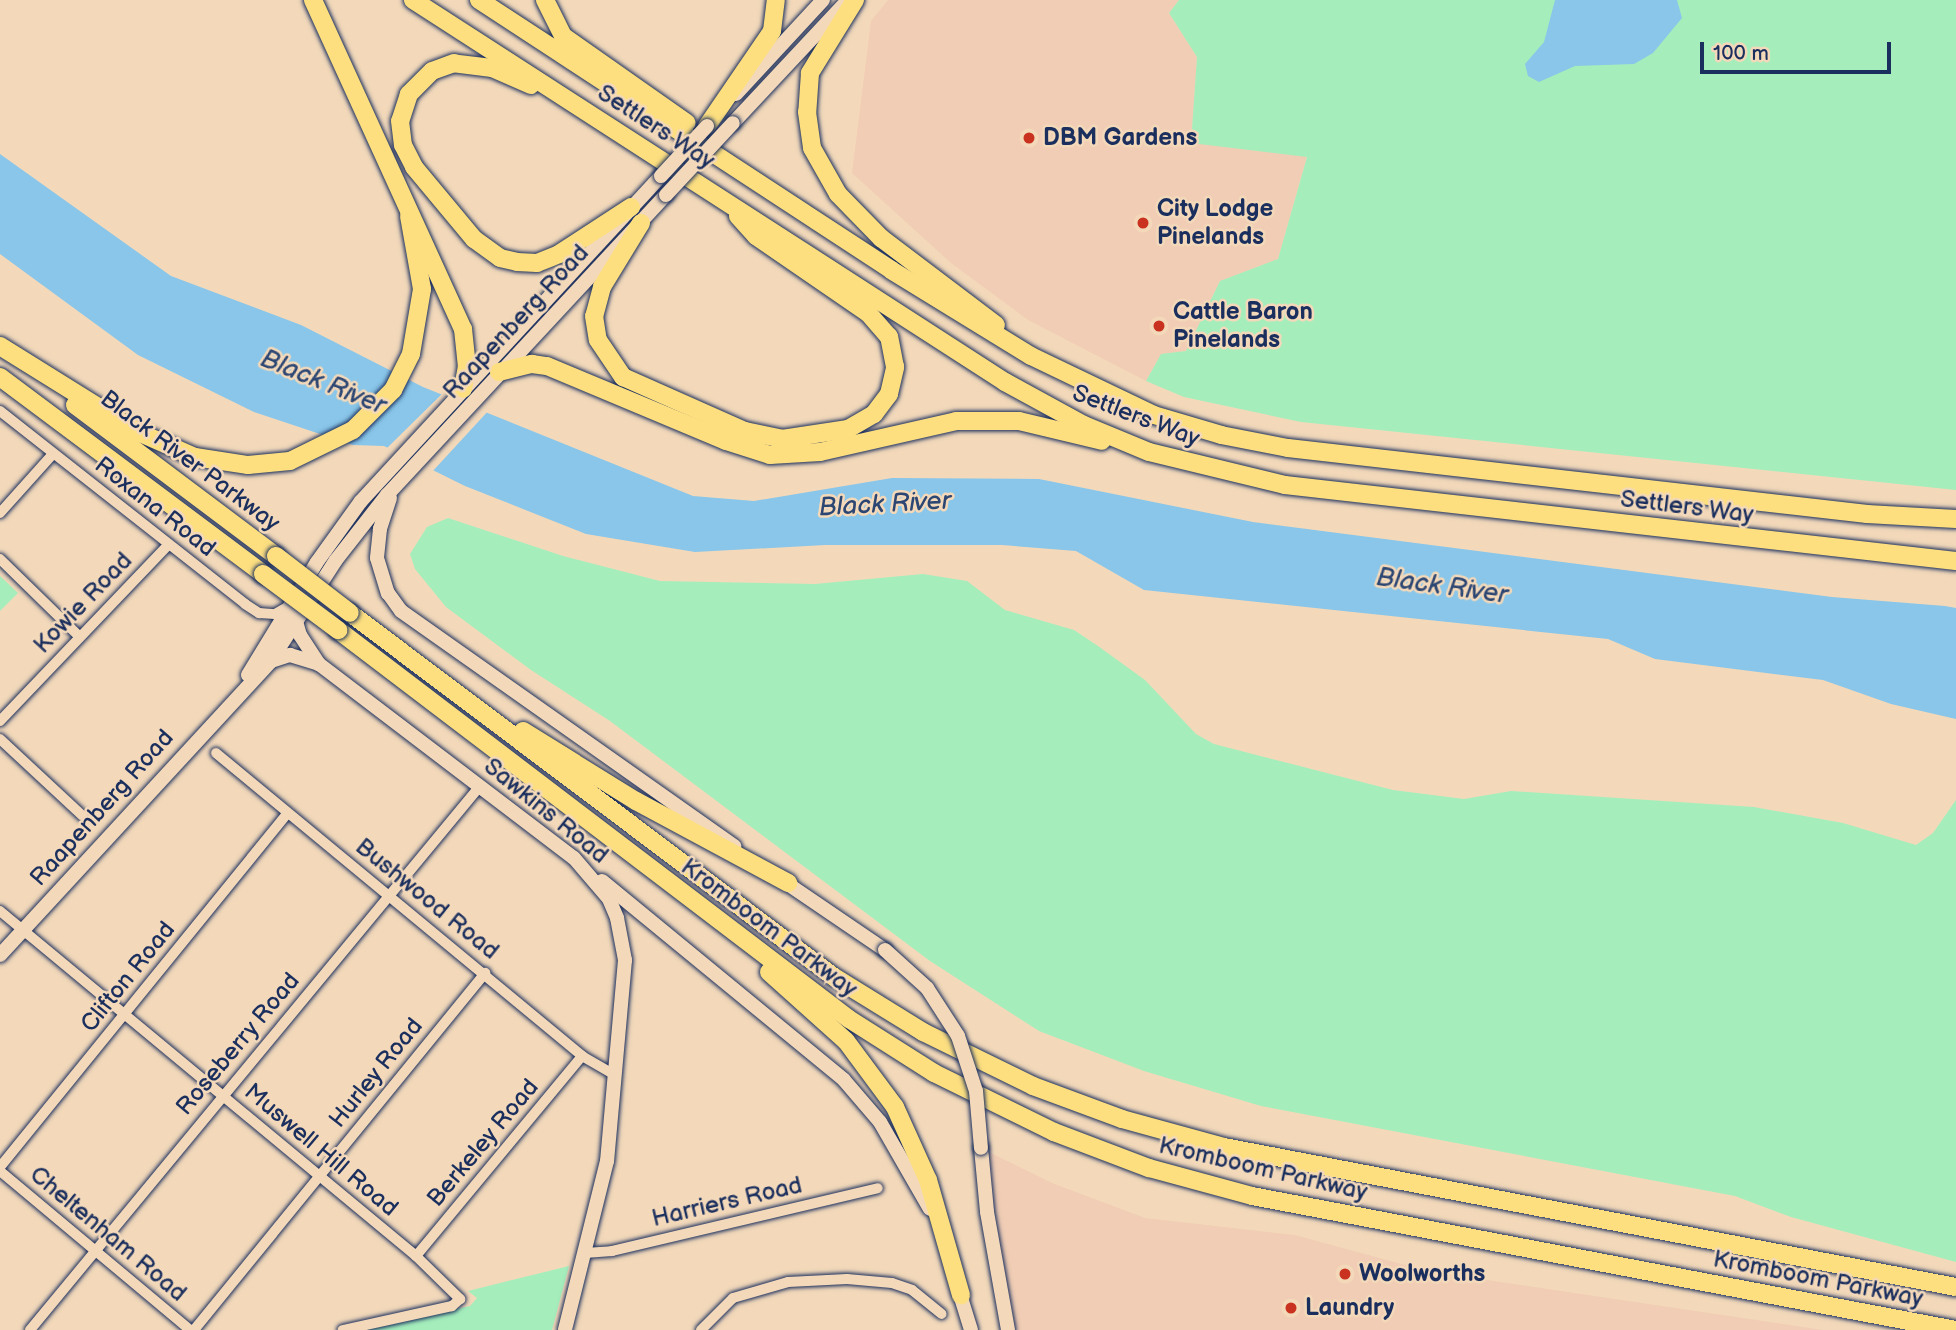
<!DOCTYPE html>
<style>
body{margin:0}
#map{position:relative;width:1956px;height:1330px;overflow:hidden;background:#f3d9ba;font-family:"Balsamiq Sans",sans-serif}
div>[style]{position:absolute}
[style*='--x']{left:calc(var(--x)*1px);top:calc(var(--y)*1px);width:calc(var(--w)*1px);rotate:calc(var(--a)*1deg)}
.built>*{inset:0;background:#f0cdb4}
.green>*{inset:0;background:#a5eebc}
.water>*{inset:0;background:#89c6e9}
.pier>*{inset:0;background:#f3d9ba}
.roads{filter:drop-shadow(0 0 2px #1b2f5e) drop-shadow(0 0 2px #1b2f5e)}
.street>*{height:10px;margin:-5px;padding:0 5px;transform-origin:5px;border-radius:5px;background:#f3d9ba}
.secondary>*{height:14px;margin:-7px;padding:0 7px;transform-origin:7px;border-radius:7px;background:#f3d9ba}
.highway>*{height:18px;margin:-9px;padding:0 9px;transform-origin:9px;border-radius:9px;background:#fddf80}
.bridges{filter:drop-shadow(0 0 2px #1b2f5e) drop-shadow(0 0 2px #1b2f5e)}
.secondary-bridge>*{height:14px;margin:-7px;padding:0 7px;transform-origin:7px;border-radius:7px;background:#f3d9ba}
.highway-bridge>*{height:18px;margin:-9px;padding:0 9px;transform-origin:9px;border-radius:9px;background:#fddf80}
.dots>*{width:19px;height:19px;translate:-50% -50%;box-sizing:border-box;border:4px solid #f3d9ba;border-radius:50%}
span{translate:-50% -50%;white-space:nowrap;text-align:center;line-height:1.15;-webkit-text-stroke:5px #f3d9ba;paint-order:stroke}
.street-label{font-size:24px;color:#1b2f5e}
.poi-label{font-size:24px;color:#1b2f5e;font-weight:700}
.left{translate:0 -50%;text-align:left}
.water-label{font-size:26px;color:#2c4673;font-style:italic}
.scale{position:absolute;left:1700px;top:42px;width:191px;height:32px;box-sizing:border-box;border:4px solid #1b2f5e;border-top:0;padding-left:9px;font-size:21px;line-height:24px;white-space:nowrap;color:#1b2f5e;-webkit-text-stroke:5px #f3d9ba;paint-order:stroke}
</style>
<div id="map">
<div class="built">
<i style="clip-path:polygon(888px 0,1179px 0,1169px 13px,1197px 57px,1191px 142px,1307px 156px,1278px 259px,1220px 281px,1186px 351px,1161px 354px,1146px 381px,1028px 320px,951px 263px,852px 173px,871px 21px)"></i>
<i style="clip-path:polygon(981px 1148px,1052px 1183px,1145px 1218px,1295px 1235px,1427px 1271px,1823px 1330px,1008px 1330px)"></i>
</div>
<div class="green">
<i style="clip-path:polygon(1179px 0,1956px 0,1956px 490px,1301px 422px,1184px 397px,1146px 381px,1161px 354px,1186px 351px,1220px 281px,1278px 259px,1307px 157px,1191px 143px,1197px 57px,1169px 13px)"></i>
<i style="clip-path:polygon(448px 518px,563px 556px,660px 581px,815px 584px,923px 574px,967px 581px,1005px 610px,1074px 630px,1098px 646px,1145px 680px,1196px 734px,1214px 744px,1393px 790px,1464px 799px,1511px 791px,1754px 807px,1843px 823px,1916px 845px,1933px 833px,1956px 800px,1956px 1262px,1791px 1217px,1735px 1196px,1261px 1106px,1144px 1071px,1039px 1031px,930px 961px,610px 721px,531px 670px,446px 607px,415px 569px,410px 554px,427px 527px)"></i>
<i style="clip-path:polygon(0 576px,18px 593px,0 611px)"></i>
<i style="clip-path:polygon(569px 1266px,552px 1330px,357px 1330px,470px 1306px,477px 1298px,468px 1291px)"></i>
</div>
<div class="water">
<i style="clip-path:polygon(1555px 0,1677px 0,1682px 18px,1653px 53px,1634px 64px,1575px 66px,1539px 82px,1528px 76px,1525px 64px,1544px 42px)"></i>
<i style="clip-path:polygon(0 154px,171px 276px,301px 325px,423px 387px,693px 496px,754px 501px,892px 478px,1039px 479px,1253px 522px,1832px 597px,1945px 606px,1956px 608px,1956px 719px,1891px 704px,1823px 680px,1655px 659px,1608px 639px,1144px 590px,1076px 551px,1002px 545px,825px 545px,695px 552px,586px 534px,465px 486px,384px 446px,353px 445px,254px 412px,138px 355px,0 254px)"></i>
</div>
<div class="pier">
<i style="clip-path:polygon(445px 391px,490px 409px,431px 473px,386px 449px)"></i>
</div>
<div class="roads">
<div class="street">
<i style="--x:0;--y:411;--w:312;--a:38.2"></i>
<i style="--x:245;--y:604;--w:17;--a:33"></i>
<i style="--x:259;--y:613;--w:16;--a:4"></i>
<i style="--x:275;--y:614;--w:16;--a:-30"></i>
<i style="--x:0;--y:513;--w:79;--a:-48.1"></i>
<i style="--x:0;--y:559;--w:110;--a:44.3"></i>
<i style="--x:0;--y:721;--w:243;--a:-46.3"></i>
<i style="--x:0;--y:739;--w:113;--a:42.9"></i>
<i style="--x:216;--y:753;--w:475;--a:39.6"></i>
<i style="--x:582;--y:1056;--w:36;--a:30"></i>
<i style="--x:0;--y:911;--w:540;--a:39.67"></i>
<i style="--x:416;--y:1256;--w:62;--a:44.3"></i>
<i style="--x:460;--y:1299;--w:11;--a:139"></i>
<i style="--x:452;--y:1306;--w:112;--a:167.6"></i>
<i style="--x:0;--y:1167;--w:456;--a:-50.9"></i>
<i style="--x:0;--y:1171;--w:248;--a:39.9"></i>
<i style="--x:585;--y:1253;--w:27;--a:-4"></i>
<i style="--x:612;--y:1251;--w:273;--a:-13.3"></i>
<i style="--x:416;--y:1256;--w:260;--a:-50.3"></i>
<i style="--x:30;--y:1330;--w:706;--a:-50.4"></i>
<i style="--x:194;--y:1330;--w:461;--a:-50.8"></i>
<i style="--x:701;--y:1330;--w:45;--a:-45"></i>
<i style="--x:733;--y:1298;--w:57;--a:-16.2"></i>
<i style="--x:788;--y:1282;--w:59;--a:-2.9"></i>
<i style="--x:847;--y:1279;--w:45;--a:5.1"></i>
<i style="--x:892;--y:1283;--w:21;--a:19"></i>
<i style="--x:912;--y:1290;--w:38;--a:39"></i>
</div>
<div class="secondary">
<i style="--x:736;--y:94;--w:128;--a:-47.2"></i>
<i style="--x:733;--y:123;--w:168;--a:-46.9"></i>
<i style="--x:390;--y:498;--w:33;--a:108"></i>
<i style="--x:380;--y:529;--w:29;--a:96"></i>
<i style="--x:377;--y:558;--w:37;--a:73"></i>
<i style="--x:388;--y:593;--w:22;--a:54"></i>
<i style="--x:401;--y:611;--w:408;--a:35.2"></i>
<i style="--x:291;--y:604;--w:32;--a:74"></i>
<i style="--x:300;--y:635;--w:35;--a:57"></i>
<i style="--x:319;--y:664;--w:320;--a:37.3"></i>
<i style="--x:574;--y:858;--w:54;--a:49.5"></i>
<i style="--x:609;--y:899;--w:21;--a:67"></i>
<i style="--x:617;--y:918;--w:43;--a:79.2"></i>
<i style="--x:625;--y:960;--w:202;--a:95.1"></i>
<i style="--x:607;--y:1161;--w:174;--a:104"></i>
<i style="--x:271;--y:661;--w:20;--a:-18"></i>
<i style="--x:290;--y:655;--w:30;--a:17"></i>
<i style="--x:248;--y:675;--w:132;--a:-58.6"></i>
<i style="--x:317;--y:562;--w:75;--a:-54.2"></i>
<i style="--x:361;--y:501;--w:442;--a:-47.3"></i>
<i style="--x:779;--y:878;--w:128;--a:34.2"></i>
<i style="--x:602;--y:881;--w:313;--a:39.4"></i>
<i style="--x:844;--y:1080;--w:55;--a:49.4"></i>
<i style="--x:880;--y:1122;--w:100;--a:60.1"></i>
<i style="--x:0;--y:955;--w:398;--a:-47.3"></i>
<i style="--x:270;--y:662;--w:121;--a:-57.1"></i>
<i style="--x:336;--y:560;--w:83;--a:-51.9"></i>
<i style="--x:387;--y:495;--w:410;--a:-47.1"></i>
<i style="--x:981;--y:1148;--w:64;--a:84.6"></i>
<i style="--x:987;--y:1212;--w:120;--a:79.9"></i>
<i style="--x:958;--y:1288;--w:44;--a:72.8"></i>
</div>
<div class="highway">
<i style="--x:313;--y:0;--w:362;--a:65.5"></i>
<i style="--x:463;--y:329;--w:37;--a:84"></i>
<i style="--x:467;--y:366;--w:23;--a:100"></i>
<i style="--x:413;--y:0;--w:705;--a:32.83"></i>
<i style="--x:1005;--y:382;--w:90;--a:28.6"></i>
<i style="--x:1084;--y:425;--w:70;--a:22.6"></i>
<i style="--x:1149;--y:452;--w:140;--a:13.6"></i>
<i style="--x:1285;--y:485;--w:675;--a:6.46"></i>
<i style="--x:479;--y:0;--w:493;--a:33.2"></i>
<i style="--x:891;--y:270;--w:164;--a:31.6"></i>
<i style="--x:1031;--y:356;--w:136;--a:25.6"></i>
<i style="--x:1154;--y:415;--w:70;--a:16.6"></i>
<i style="--x:1221;--y:435;--w:68;--a:11"></i>
<i style="--x:1288;--y:448;--w:583;--a:6.5"></i>
<i style="--x:1867;--y:514;--w:89;--a:3.2"></i>
<i style="--x:545;--y:0;--w:40;--a:63.4"></i>
<i style="--x:563;--y:36;--w:151;--a:35.1"></i>
<i style="--x:855;--y:0;--w:86;--a:121.7"></i>
<i style="--x:810;--y:73;--w:39;--a:94"></i>
<i style="--x:807;--y:112;--w:36;--a:82"></i>
<i style="--x:812;--y:148;--w:53;--a:60.5"></i>
<i style="--x:838;--y:194;--w:62;--a:45.7"></i>
<i style="--x:881;--y:238;--w:144;--a:37.1"></i>
<i style="--x:531;--y:85;--w:43;--a:-156.4"></i>
<i style="--x:492;--y:68;--w:38;--a:-173"></i>
<i style="--x:454;--y:63;--w:23;--a:160"></i>
<i style="--x:432;--y:71;--w:33;--a:135"></i>
<i style="--x:409;--y:94;--w:28;--a:108"></i>
<i style="--x:400;--y:121;--w:24;--a:83"></i>
<i style="--x:403;--y:145;--w:25;--a:63"></i>
<i style="--x:414;--y:167;--w:94;--a:50.2"></i>
<i style="--x:474;--y:239;--w:32;--a:36"></i>
<i style="--x:500;--y:258;--w:17;--a:13"></i>
<i style="--x:517;--y:262;--w:20;--a:3"></i>
<i style="--x:537;--y:263;--w:24;--a:-22"></i>
<i style="--x:559;--y:254;--w:86;--a:-33.1"></i>
<i style="--x:707;--y:126;--w:115;--a:-55.6"></i>
<i style="--x:772;--y:31;--w:31;--a:-83"></i>
<i style="--x:641;--y:223;--w:75;--a:121.4"></i>
<i style="--x:602;--y:287;--w:30;--a:105"></i>
<i style="--x:594;--y:316;--w:24;--a:81"></i>
<i style="--x:598;--y:340;--w:45;--a:56"></i>
<i style="--x:623;--y:377;--w:133;--a:23.9"></i>
<i style="--x:745;--y:431;--w:38;--a:12"></i>
<i style="--x:782;--y:439;--w:67;--a:-8.6"></i>
<i style="--x:848;--y:429;--w:30;--a:-30"></i>
<i style="--x:874;--y:414;--w:25;--a:-53"></i>
<i style="--x:889;--y:394;--w:28;--a:-77"></i>
<i style="--x:895;--y:367;--w:31;--a:-101"></i>
<i style="--x:889;--y:337;--w:32;--a:-131"></i>
<i style="--x:868;--y:313;--w:136;--a:-145.5"></i>
<i style="--x:756;--y:236;--w:27;--a:-132"></i>
<i style="--x:0;--y:346;--w:163;--a:31.9"></i>
<i style="--x:138;--y:432;--w:62;--a:23.7"></i>
<i style="--x:195;--y:457;--w:54;--a:8.6"></i>
<i style="--x:248;--y:465;--w:42;--a:-5.4"></i>
<i style="--x:290;--y:461;--w:70;--a:-26.2"></i>
<i style="--x:353;--y:430;--w:57;--a:-45"></i>
<i style="--x:393;--y:390;--w:40;--a:-63.4"></i>
<i style="--x:411;--y:354;--w:66;--a:-80.4"></i>
<i style="--x:422;--y:289;--w:74;--a:-100.1"></i>
<i style="--x:499;--y:372;--w:34;--a:-14"></i>
<i style="--x:532;--y:364;--w:15;--a:8"></i>
<i style="--x:547;--y:366;--w:194;--a:22.7"></i>
<i style="--x:726;--y:441;--w:46;--a:17.7"></i>
<i style="--x:770;--y:455;--w:50;--a:-3.4"></i>
<i style="--x:820;--y:452;--w:139;--a:-12.8"></i>
<i style="--x:956;--y:421;--w:63;--a:0"></i>
<i style="--x:1019;--y:421;--w:85;--a:13.5"></i>
<i style="--x:0;--y:377;--w:329;--a:36.8"></i>
<i style="--x:75;--y:405;--w:251;--a:36.9"></i>
<i style="--x:350;--y:613;--w:606;--a:36.95"></i>
<i style="--x:834;--y:977;--w:105;--a:31.7"></i>
<i style="--x:923;--y:1032;--w:123;--a:26.1"></i>
<i style="--x:1033;--y:1086;--w:95;--a:20.3"></i>
<i style="--x:1122;--y:1119;--w:106;--a:15.4"></i>
<i style="--x:1224;--y:1147;--w:745;--a:10.83"></i>
<i style="--x:338;--y:630;--w:642;--a:37.28"></i>
<i style="--x:849;--y:1019;--w:101;--a:32.4"></i>
<i style="--x:934;--y:1073;--w:134;--a:26.2"></i>
<i style="--x:1054;--y:1132;--w:102;--a:20.8"></i>
<i style="--x:1149;--y:1168;--w:107;--a:15.2"></i>
<i style="--x:1252;--y:1196;--w:717;--a:10.78"></i>
<i style="--x:523;--y:731;--w:133;--a:31.8"></i>
<i style="--x:636;--y:801;--w:173;--a:28.3"></i>
<i style="--x:769;--y:972;--w:103;--a:41.9"></i>
<i style="--x:846;--y:1041;--w:82;--a:53.4"></i>
<i style="--x:895;--y:1107;--w:80;--a:65.7"></i>
<i style="--x:928;--y:1180;--w:120;--a:74"></i>
</div>
</div>
<div class="bridges">
<div class="secondary-bridge">
<i style="--x:661;--y:176;--w:68;--a:-47.4"></i>
<i style="--x:666;--y:195;--w:98;--a:-47.1"></i>
<i style="--x:885;--y:950;--w:57;--a:42.1"></i>
<i style="--x:927;--y:988;--w:57;--a:57.1"></i>
<i style="--x:958;--y:1036;--w:58;--a:71.9"></i>
<i style="--x:976;--y:1091;--w:57;--a:85"></i>
</div>
<div class="highway-bridge">
<i style="--x:276;--y:556;--w:93;--a:37.6"></i>
<i style="--x:263;--y:574;--w:94;--a:36.7"></i>
</div>
</div>
<div class="dots">
<i style="left:1029px;top:138px;background:#c8321e"></i>
<i style="left:1143px;top:223px;background:#c8321e"></i>
<i style="left:1159px;top:326px;background:#c8321e"></i>
<i style="left:1345px;top:1274px;background:#c8321e"></i>
<i style="left:1291px;top:1308px;background:#c8321e"></i>
</div>
<div class="street-label">
<span style="left:656px;top:127px;rotate:33deg">Settlers Way</span>
<span style="left:516px;top:322px;rotate:-47deg">Raapenberg Road</span>
<span style="left:1136px;top:416px;rotate:21deg">Settlers Way</span>
<span style="left:190px;top:461px;rotate:37deg">Black River Parkway</span>
<span style="left:155px;top:507px;rotate:38deg">Roxana Road</span>
<span style="left:1687px;top:507px;rotate:7deg">Settlers Way</span>
<span style="left:83px;top:603px;rotate:-46deg">Kowie Road</span>
<span style="left:102px;top:808px;rotate:-48deg">Raapenberg Road</span>
<span style="left:546px;top:811px;rotate:39deg">Sawkins Road</span>
<span style="left:427px;top:899px;rotate:39deg">Bushwood Road</span>
<span style="left:769px;top:928px;rotate:37deg">Kromboom Parkway</span>
<span style="left:128px;top:977px;rotate:-51deg">Clifton Road</span>
<span style="left:238px;top:1044px;rotate:-50deg">Roseberry Road</span>
<span style="left:376px;top:1073px;rotate:-51deg">Hurley Road</span>
<span style="left:483px;top:1143px;rotate:-50deg">Berkeley Road</span>
<span style="left:321px;top:1150px;rotate:40deg">Muswell Hill Road</span>
<span style="left:1263px;top:1169px;rotate:13deg">Kromboom Parkway</span>
<span style="left:727px;top:1202px;rotate:-13deg">Harriers Road</span>
<span style="left:108px;top:1234px;rotate:40deg">Cheltenham Road</span>
<span style="left:1818px;top:1279px;rotate:11deg">Kromboom Parkway</span>
</div>
<div class="poi-label">
<span class="left" style="left:1043px;top:138px">DBM Gardens</span>
<span class="left" style="left:1157px;top:223px">City Lodge<br>Pinelands</span>
<span class="left" style="left:1173px;top:326px">Cattle Baron<br>Pinelands</span>
<span class="left" style="left:1359px;top:1274px">Woolworths</span>
<span class="left" style="left:1305px;top:1308px">Laundry</span>
</div>
<div class="water-label">
<span style="left:323px;top:383px;rotate:22deg">Black River</span>
<span style="left:885px;top:505px;rotate:-3deg">Black River</span>
<span style="left:1442px;top:587px;rotate:8deg">Black River</span>
</div>
<div class="scale">100 m</div>
</div>
